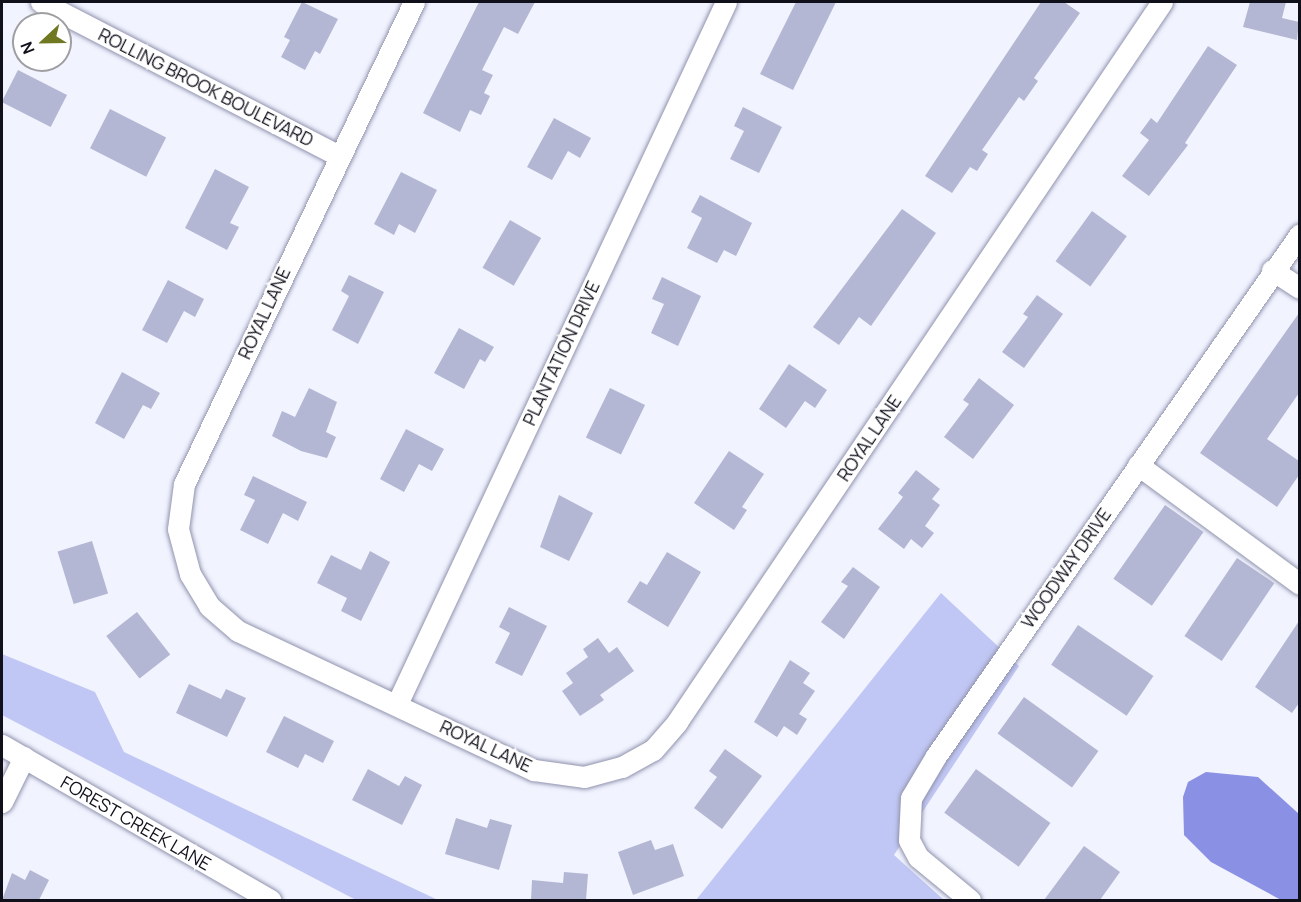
<!DOCTYPE html>
<style>
body{margin:0}
#map{position:relative;width:1301px;height:902px;overflow:hidden;background:#f1f3ff;font-family:Manrope,sans-serif}
div>[style]{position:absolute}
[style*='--x']{left:calc(var(--x)*1px);top:calc(var(--y)*1px);width:calc(var(--w)*1px);rotate:calc(var(--a)*1deg)}
.green>*{inset:0;background:#c1c7f4}
.water>*{inset:0;background:#8a90e3}
.building>*{inset:0;background:#b4b7d3;transform-origin:0 0}
.roads{filter:drop-shadow(0 0 2px #9093ad) drop-shadow(0 0 2px #9093ad)}
.street>*{height:21px;margin:-10.5px;padding:0 10.5px;transform-origin:10.5px;border-radius:10.5px;background:#fff}
span{translate:-50% -50%;white-space:nowrap;text-align:center;line-height:1.15;-webkit-text-stroke:5px #fff;paint-order:stroke}
.street-label{font-size:18px;color:#0f101a}
.frame{position:absolute;inset:0;border:3px solid #0f101a;pointer-events:none}
.north{position:absolute;left:12px;top:12px;width:60px;height:60px;box-sizing:border-box;background:#fff;border:2px solid #9f9fa3;border-radius:50%;rotate:248deg;font-size:16px;font-weight:700;line-height:24px;text-align:center;color:#0f101a}
.north::after{content:'';display:block;margin:auto;width:21px;height:27px;background:#707822;clip-path:polygon(50% 0,100% 100%,50% 72%,0 100%)}
</style>
<div id="map">
<div class="green">
<i style="clip-path:polygon(941px 593px,1019px 666px,894px 855px,944px 900px,696px 900px)"></i>
<i style="clip-path:polygon(2px 654px,95px 692px,124px 752px,438px 900px,356px 900px,2px 715px)"></i>
</div>
<div class="water">
<i style="clip-path:polygon(1206px 772px,1258px 777px,1299px 814px,1299px 900px,1281px 900px,1211px 862px,1184px 835px,1183px 797px,1188px 782px)"></i>
</div>
<div class="building">
<i style="clip-path:polygon(302px 2px,338px 19px,320px 54px,315px 51px,305px 70px,281px 57px,290px 40px,284px 37px)"></i>
<i style="clip-path:polygon(479px 2px,535px 2px,518px 34px,504px 27px,482px 70px,493px 75px,484px 93px,490px 96px,481px 115px,470px 110px,460px 132px,423px 113px)"></i>
<i style="clip-path:polygon(796px 2px,836px 2px,793px 90px,760px 74px)"></i>
<i style="clip-path:polygon(1041px 2px,1064px 2px,1080px 13px,1034px 78px,1038px 81px,1024px 101px,1019px 97px,982px 150px,988px 154px,977px 171px,970px 167px,952px 193px,925px 176px)"></i>
<i style="clip-path:polygon(1250px 2px,1286px 2px,1282px 18px,1299px 22px,1297px 40px,1243px 27px)"></i>
<i style="clip-path:polygon(1208px 46px,1237px 65px,1185px 143px,1188px 145px,1149px 196px,1122px 176px,1149px 140px,1140px 133px,1151px 118px,1157px 123px)"></i>
<i style="left:18px;top:70px;width:55px;height:36px;rotate:27deg"></i>
<i style="clip-path:polygon(743px 107px,782px 127px,759px 173px,730px 159px,744px 131px,734px 126px)"></i>
<i style="left:110px;top:109px;width:63px;height:44px;rotate:27deg"></i>
<i style="clip-path:polygon(554px 118px,591px 138px,580px 158px,568px 151px,552px 180px,527px 167px)"></i>
<i style="clip-path:polygon(215px 169px,249px 187px,230px 223px,239px 227px,227px 250px,185px 228px)"></i>
<i style="clip-path:polygon(401px 172px,437px 190px,415px 233px,399px 224px,394px 235px,374px 224px)"></i>
<i style="clip-path:polygon(700px 195px,752px 223px,736px 256px,724px 250px,717px 263px,687px 248px,702px 218px,691px 212px)"></i>
<i style="clip-path:polygon(902px 209px,936px 233px,871px 326px,859px 317px,839px 345px,813px 327px)"></i>
<i style="left:1092px;top:211px;width:43px;height:62px;rotate:36deg"></i>
<i style="left:510px;top:220px;width:36px;height:55px;rotate:30deg"></i>
<i style="clip-path:polygon(349px 275px,384px 292px,358px 344px,332px 330px,349px 296px,341px 291px)"></i>
<i style="clip-path:polygon(662px 277px,701px 296px,678px 346px,651px 333px,664px 304px,652px 299px)"></i>
<i style="clip-path:polygon(168px 280px,204px 299px,195px 317px,184px 311px,167px 343px,142px 330px)"></i>
<i style="clip-path:polygon(1037px 295px,1063px 314px,1024px 368px,1002px 352px,1028px 317px,1023px 314px)"></i>
<i style="clip-path:polygon(1299px 313px,1299px 393px,1267px 439px,1299px 461px,1299px 475px,1277px 507px,1200px 453px)"></i>
<i style="clip-path:polygon(459px 328px,494px 347px,485px 362px,480px 359px,464px 389px,434px 373px)"></i>
<i style="clip-path:polygon(789px 364px,827px 390px,815px 408px,805px 401px,786px 428px,759px 409px)"></i>
<i style="clip-path:polygon(122px 372px,160px 393px,151px 409px,143px 405px,124px 439px,95px 423px)"></i>
<i style="clip-path:polygon(979px 378px,1014px 405px,973px 459px,944px 437px,969px 404px,963px 400px)"></i>
<i style="clip-path:polygon(309px 388px,337px 402px,326px 432px,336px 437px,327px 458px,301px 451px,272px 436px,282px 411px,295px 417px)"></i>
<i style="left:610px;top:388px;width:39px;height:55px;rotate:26deg"></i>
<i style="clip-path:polygon(406px 429px,444px 449px,432px 471px,419px 464px,404px 492px,380px 479px)"></i>
<i style="clip-path:polygon(729px 451px,764px 474px,742px 507px,747px 510px,734px 530px,694px 503px)"></i>
<i style="clip-path:polygon(916px 470px,940px 489px,932px 499px,940px 505px,925px 526px,934px 533px,922px 548px,911px 539px,904px 549px,878px 529px,903px 497px,898px 493px)"></i>
<i style="clip-path:polygon(253px 476px,307px 502px,298px 521px,283px 513px,268px 544px,240px 530px,255px 500px,244px 495px)"></i>
<i style="clip-path:polygon(559px 495px,593px 513px,569px 561px,540px 547px)"></i>
<i style="left:1165px;top:505px;width:47px;height:90px;rotate:35deg"></i>
<i style="left:92px;top:541px;width:55px;height:36px;rotate:73deg"></i>
<i style="clip-path:polygon(370px 551px,390px 562px,361px 621px,341px 611px,347px 598px,317px 583px,331px 555px,361px 570px)"></i>
<i style="clip-path:polygon(667px 552px,701px 572px,668px 627px,627px 602px,640px 581px,647px 585px)"></i>
<i style="left:1237px;top:558px;width:45px;height:94px;rotate:34deg"></i>
<i style="clip-path:polygon(853px 567px,880px 587px,844px 639px,821px 622px,848px 586px,841px 582px)"></i>
<i style="clip-path:polygon(509px 607px,547px 626px,522px 676px,495px 663px,510px 633px,499px 627px)"></i>
<i style="left:137px;top:612px;width:54px;height:39px;rotate:52deg"></i>
<i style="clip-path:polygon(1299px 621px,1299px 703px,1292px 713px,1255px 687px)"></i>
<i style="left:1078px;top:625px;width:91px;height:48px;rotate:34deg"></i>
<i style="clip-path:polygon(598px 638px,609px 653px,617px 647px,634px 671px,600px 695px,604px 700px,580px 716px,562px 691px,573px 683px,566px 673px,588px 657px,583px 649px)"></i>
<i style="clip-path:polygon(790px 660px,810px 673px,803px 683px,815px 691px,799px 714px,807px 719px,797px 735px,784px 726px,777px 737px,754px 722px)"></i>
<i style="clip-path:polygon(189px 684px,221px 699px,226px 689px,246px 698px,227px 737px,176px 713px)"></i>
<i style="left:1024px;top:697px;width:92px;height:45px;rotate:36deg"></i>
<i style="clip-path:polygon(284px 716px,334px 741px,323px 763px,305px 754px,298px 768px,266px 752px)"></i>
<i style="clip-path:polygon(725px 749px,762px 776px,722px 829px,694px 808px,717px 777px,709px 771px)"></i>
<i style="clip-path:polygon(368px 769px,399px 786px,405px 776px,422px 785px,402px 825px,352px 800px)"></i>
<i style="left:976px;top:769px;width:92px;height:54px;rotate:36deg"></i>
<i style="clip-path:polygon(456px 818px,487px 828px,490px 819px,512px 825px,499px 870px,445px 854px)"></i>
<i style="clip-path:polygon(651px 840px,655px 850px,673px 844px,684px 876px,633px 895px,618px 852px)"></i>
<i style="clip-path:polygon(1084px 846px,1120px 872px,1100px 900px,1044px 900px)"></i>
<i style="clip-path:polygon(30px 870px,49px 880px,39px 900px,2px 900px,12px 873px,25px 880px)"></i>
<i style="clip-path:polygon(564px 872px,588px 874px,586px 900px,531px 900px,532px 880px,563px 883px)"></i>
</div>
<div class="roads">
<div class="street">
<i style="--x:41;--y:2;--w:335;--a:27.3"></i>
<i style="--x:414;--y:2;--w:534;--a:115.51"></i>
<i style="--x:184;--y:484;--w:45;--a:97.6"></i>
<i style="--x:178;--y:529;--w:47;--a:75.1"></i>
<i style="--x:190;--y:574;--w:37;--a:59"></i>
<i style="--x:209;--y:606;--w:38;--a:41"></i>
<i style="--x:238;--y:631;--w:327;--a:25.2"></i>
<i style="--x:534;--y:770;--w:50;--a:8"></i>
<i style="--x:584;--y:777;--w:39;--a:-15"></i>
<i style="--x:622;--y:767;--w:35;--a:-29"></i>
<i style="--x:653;--y:750;--w:37;--a:-49"></i>
<i style="--x:677;--y:722;--w:868;--a:-56.04"></i>
<i style="--x:1272;--y:270;--w:33;--a:33"></i>
<i style="--x:1138;--y:465;--w:201;--a:36.3"></i>
<i style="--x:397;--y:704;--w:775;--a:-64.89"></i>
<i style="--x:2;--y:745;--w:310;--a:30"></i>
<i style="--x:2;--y:802;--w:50;--a:-63.9"></i>
<i style="--x:970;--y:900;--w:67;--a:-140.4"></i>
<i style="--x:918;--y:857;--w:19;--a:-118"></i>
<i style="--x:909;--y:840;--w:42;--a:-87.3"></i>
<i style="--x:911;--y:798;--w:49;--a:-59.2"></i>
<i style="--x:936;--y:756;--w:636;--a:-55.11"></i>
</div>
</div>
<div class="street-label">
<span style="left:206px;top:87px;rotate:27deg">ROLLING BROOK BOULEVARD</span>
<span style="left:264px;top:313px;rotate:-65deg">ROYAL LANE</span>
<span style="left:561px;top:353px;rotate:-65deg">PLANTATION DRIVE</span>
<span style="left:869px;top:438px;rotate:-56deg">ROYAL LANE</span>
<span style="left:1066px;top:568px;rotate:-55deg">WOODWAY DRIVE</span>
<span style="left:486px;top:746px;rotate:25deg">ROYAL LANE</span>
<span style="left:136px;top:823px;rotate:30deg">FOREST CREEK LANE</span>
</div>
<div class="frame"></div>
<div class="north">N</div>
</div>
